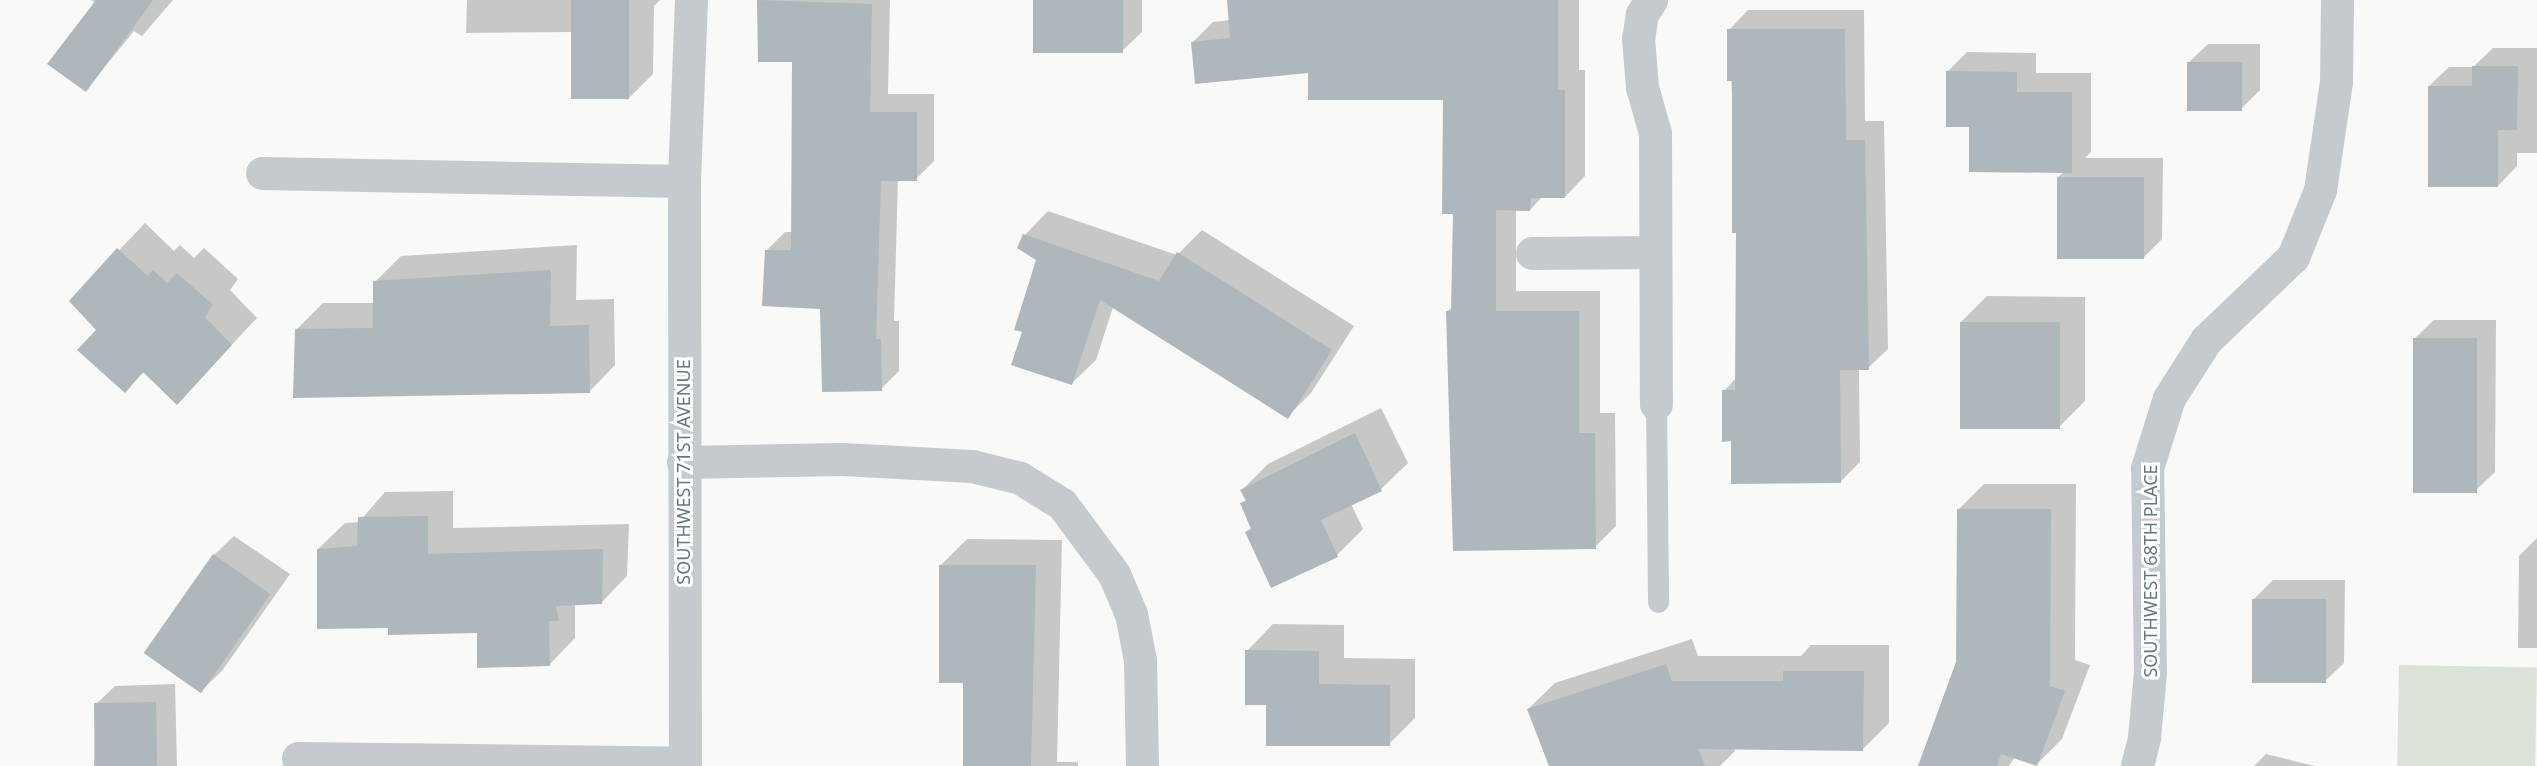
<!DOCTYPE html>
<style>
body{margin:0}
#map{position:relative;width:2537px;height:766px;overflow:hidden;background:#f9f9f7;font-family:"Noto Sans",sans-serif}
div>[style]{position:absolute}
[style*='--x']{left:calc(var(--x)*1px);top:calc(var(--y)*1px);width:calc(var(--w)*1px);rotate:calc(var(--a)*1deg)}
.green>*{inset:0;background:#dbe2d8;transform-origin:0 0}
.shadow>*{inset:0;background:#0003}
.building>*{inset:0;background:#adb7bc;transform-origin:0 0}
.service>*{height:21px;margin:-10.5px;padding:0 10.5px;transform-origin:10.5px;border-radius:10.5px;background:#c4cacd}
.minor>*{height:33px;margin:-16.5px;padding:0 16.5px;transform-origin:16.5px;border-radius:16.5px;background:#c4cacd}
span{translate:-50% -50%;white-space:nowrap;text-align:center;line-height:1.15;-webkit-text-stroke:6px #fff;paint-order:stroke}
.street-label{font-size:18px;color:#637783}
</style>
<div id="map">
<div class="green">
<i style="left:2399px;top:665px;width:138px;height:101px;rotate:1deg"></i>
</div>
<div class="shadow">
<i style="clip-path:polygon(91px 0,173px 0,142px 36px,134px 31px,86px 90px,96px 3px)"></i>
<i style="clip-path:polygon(467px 0,660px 0,654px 6px,653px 74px,627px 100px,572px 32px,466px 33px)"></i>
<i style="clip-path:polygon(759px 0,890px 0,888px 94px,934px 94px,934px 161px,916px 179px,898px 179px,894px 321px,899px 321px,899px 371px,881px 389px,821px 308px,766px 251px,785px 232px,793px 232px,794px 60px,760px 61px)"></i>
<i style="clip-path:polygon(1034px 0,1142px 0,1142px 32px,1122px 51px)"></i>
<i style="clip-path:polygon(1229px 0,1579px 0,1579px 70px,1585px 70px,1585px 176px,1565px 197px,1543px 196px,1530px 210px,1516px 209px,1516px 291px,1600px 291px,1600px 413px,1615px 413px,1616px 526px,1595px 547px,1447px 312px,1453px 306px,1455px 212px,1445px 99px,1192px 43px,1213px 22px,1230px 20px)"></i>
<i style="clip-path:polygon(1748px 10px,1864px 10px,1865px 121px,1884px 121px,1888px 349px,1868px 368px,1859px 368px,1860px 462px,1840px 482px,1733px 440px,1724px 391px,1737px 377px,1738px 231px,1729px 30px)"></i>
<i style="clip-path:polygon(2208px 44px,2260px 44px,2260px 90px,2241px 109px,2188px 63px)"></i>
<i style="clip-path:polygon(2493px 48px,2537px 48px,2537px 153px,2517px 153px,2517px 166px,2498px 186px,2429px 86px,2449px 67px,2473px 67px)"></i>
<i style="clip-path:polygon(1967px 52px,2036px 53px,2036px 73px,2091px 73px,2091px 152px,2085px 158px,2163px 158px,2162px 239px,2143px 258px,2058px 177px,2064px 172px,1970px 125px,1947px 72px)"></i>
<i style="clip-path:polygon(1048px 211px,1177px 255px,1202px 230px,1354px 326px,1311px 393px,1287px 417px,1113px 307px,1096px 360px,1072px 383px,1024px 331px,1038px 259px,1025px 235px)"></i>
<i style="clip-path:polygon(145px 223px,174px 251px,180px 245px,194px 258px,204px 248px,238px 279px,230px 290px,257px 318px,177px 403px,144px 372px,125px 391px,99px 330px,71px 301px)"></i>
<i style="clip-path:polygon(577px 245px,576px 300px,614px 299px,615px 365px,589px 392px,297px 329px,323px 303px,375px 303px,375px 282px,401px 256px)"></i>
<i style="clip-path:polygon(1987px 296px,2085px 297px,2085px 401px,2059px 427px,1961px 322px)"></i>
<i style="clip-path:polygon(2434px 320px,2496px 320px,2495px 472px,2475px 491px,2414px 339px)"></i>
<i style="clip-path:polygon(1381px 408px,1408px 463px,1381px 489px,1351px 504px,1363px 529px,1337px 555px,1246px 533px,1252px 527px,1242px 504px,1247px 499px,1242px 490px,1268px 464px)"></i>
<i style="clip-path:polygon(1984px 484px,2076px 484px,2075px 660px,2090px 665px,2062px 739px,2036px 765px,2015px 757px,2009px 766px,1930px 766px,1957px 662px,1958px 510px)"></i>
<i style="clip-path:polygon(453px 491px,453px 528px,629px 524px,627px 576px,601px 603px,575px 604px,575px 638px,549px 665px,478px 631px,390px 627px,318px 549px,345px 523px,359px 522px,385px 492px)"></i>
<i style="clip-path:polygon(234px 536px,290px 574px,222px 671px,202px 690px,214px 555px)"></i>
<i style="clip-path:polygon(2537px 538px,2537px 648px,2518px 648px,2519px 556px)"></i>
<i style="clip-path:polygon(967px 539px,1062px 540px,1057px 762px,1078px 762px,1078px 766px,964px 766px,965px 681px,941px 565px)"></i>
<i style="clip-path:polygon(2273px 580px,2345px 580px,2344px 663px,2324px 682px,2253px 600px)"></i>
<i style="clip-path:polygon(1273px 624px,1344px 625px,1344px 658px,1415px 659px,1415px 718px,1389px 744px,1268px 704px,1247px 651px)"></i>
<i style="clip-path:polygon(1692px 639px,1698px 656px,1801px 656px,1811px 645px,1889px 645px,1889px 723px,1863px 749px,1734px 748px,1735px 751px,1720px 766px,1550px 766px,1528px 709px,1555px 683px)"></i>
<i style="clip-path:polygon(175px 684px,177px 766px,94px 766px,95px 705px,115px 686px)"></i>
<i style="clip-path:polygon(2266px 754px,2315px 766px,2254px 766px)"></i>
</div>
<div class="building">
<i style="clip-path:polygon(96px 0,153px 0,86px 92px,47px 64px)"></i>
<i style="left:571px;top:0;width:58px;height:99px"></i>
<i style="clip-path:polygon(757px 0,872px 4px,870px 112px,917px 112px,917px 181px,881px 181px,876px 339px,881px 339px,882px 391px,822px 392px,820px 309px,762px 306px,765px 250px,791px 250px,792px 62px,758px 62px)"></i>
<i style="left:1033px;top:0;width:90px;height:53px"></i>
<i style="clip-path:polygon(1227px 0,1558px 0,1558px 90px,1565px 90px,1565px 198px,1531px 198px,1530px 211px,1496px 210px,1496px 311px,1579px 311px,1579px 433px,1595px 433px,1596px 549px,1453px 551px,1446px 311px,1451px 311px,1453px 214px,1442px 214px,1443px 100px,1308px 100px,1308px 73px,1195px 84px,1191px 42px,1230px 38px)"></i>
<i style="clip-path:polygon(1727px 29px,1845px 29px,1846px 140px,1865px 140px,1869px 370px,1840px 370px,1841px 483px,1731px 484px,1731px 441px,1722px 442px,1722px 390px,1735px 390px,1736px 233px,1732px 233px,1732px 81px,1727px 81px)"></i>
<i style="left:2187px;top:62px;width:55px;height:49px"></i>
<i style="clip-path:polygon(2472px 66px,2518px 66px,2517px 130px,2498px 130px,2498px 187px,2428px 187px,2428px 86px,2472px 86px)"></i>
<i style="clip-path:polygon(1946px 71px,2017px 72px,2017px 92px,2072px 92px,2072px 173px,1969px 172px,1969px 127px,1946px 127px)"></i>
<i style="left:2057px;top:177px;width:87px;height:82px"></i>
<i style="clip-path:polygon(1023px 234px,1159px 281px,1177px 252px,1332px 350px,1288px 419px,1100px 300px,1072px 385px,1011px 365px,1022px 332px,1014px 330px,1036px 260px,1017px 248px)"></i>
<i style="clip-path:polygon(117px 248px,148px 276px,153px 270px,167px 283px,177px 273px,213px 305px,205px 317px,232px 345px,177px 405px,143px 372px,125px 393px,77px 350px,96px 330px,69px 301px)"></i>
<i style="clip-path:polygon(551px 270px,550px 326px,589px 325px,590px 393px,293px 398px,295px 329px,373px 328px,373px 281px)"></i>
<i style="left:1960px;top:322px;width:100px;height:107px"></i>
<i style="left:2413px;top:338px;width:64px;height:155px"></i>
<i style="clip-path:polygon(1355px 433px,1382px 491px,1321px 520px,1338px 557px,1271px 588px,1245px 532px,1251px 529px,1240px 503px,1246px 501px,1240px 490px)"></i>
<i style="clip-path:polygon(1957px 509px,2051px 509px,2050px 686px,2065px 691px,2037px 766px,2001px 754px,1997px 766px,1918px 766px,1956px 662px)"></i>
<i style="clip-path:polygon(428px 516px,428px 554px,603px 549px,602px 604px,556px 606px,559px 621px,549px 621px,550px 666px,477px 668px,477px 633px,388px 635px,388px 628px,317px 629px,317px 549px,357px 546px,358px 517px)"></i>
<i style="left:213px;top:554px;width:70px;height:121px;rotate:35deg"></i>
<i style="clip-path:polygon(939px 565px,1036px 565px,1031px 766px,963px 766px,963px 683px,939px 683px)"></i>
<i style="left:2252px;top:599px;width:74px;height:84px"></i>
<i style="clip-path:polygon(1245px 650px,1319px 651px,1319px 684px,1390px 685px,1390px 746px,1266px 746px,1266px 705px,1245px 705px)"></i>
<i style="clip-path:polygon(1666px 664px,1672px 681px,1783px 681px,1783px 671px,1864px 671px,1863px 751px,1698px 749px,1705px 766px,1549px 766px,1527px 709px)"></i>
<i style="left:156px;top:702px;width:64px;height:62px;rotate:89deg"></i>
</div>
<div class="service">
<i style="--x:1656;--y:404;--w:198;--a:89.4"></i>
</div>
<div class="minor">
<i style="--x:1651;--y:0;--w:17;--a:123"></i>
<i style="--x:1642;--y:14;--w:24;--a:99"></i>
<i style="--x:1638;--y:38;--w:49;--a:85.3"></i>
<i style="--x:1642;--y:87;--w:48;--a:74.2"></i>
<i style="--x:1655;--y:133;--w:271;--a:89.8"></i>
<i style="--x:262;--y:173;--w:422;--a:1.1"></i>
<i style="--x:1532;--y:253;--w:123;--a:-0.5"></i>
<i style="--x:683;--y:462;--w:159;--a:-1.1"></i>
<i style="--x:842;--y:459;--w:130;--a:3.1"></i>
<i style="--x:972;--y:466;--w:49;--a:14"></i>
<i style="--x:1020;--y:478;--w:49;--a:31.8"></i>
<i style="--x:1062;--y:504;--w:87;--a:53.4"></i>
<i style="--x:1114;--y:574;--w:43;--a:67"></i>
<i style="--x:1131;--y:614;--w:47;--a:78.9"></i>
<i style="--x:1140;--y:660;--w:106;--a:88.9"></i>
<i style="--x:298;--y:758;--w:387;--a:0.7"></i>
<i style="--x:685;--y:766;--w:585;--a:-90.1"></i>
<i style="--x:684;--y:181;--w:181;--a:-87.8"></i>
<i style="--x:2137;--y:766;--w:30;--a:-76"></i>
<i style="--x:2144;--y:737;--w:65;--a:-84.7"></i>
<i style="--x:2150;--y:672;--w:204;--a:-90.8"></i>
<i style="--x:2147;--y:468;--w:73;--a:-72.6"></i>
<i style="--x:2169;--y:398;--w:69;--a:-57.5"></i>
<i style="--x:2206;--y:340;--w:120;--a:-43.7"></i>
<i style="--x:2293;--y:257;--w:72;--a:-68.1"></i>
<i style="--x:2320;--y:190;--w:109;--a:-81.6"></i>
<i style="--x:2336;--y:82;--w:82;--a:-89.3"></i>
</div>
<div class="street-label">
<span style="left:683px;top:472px;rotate:-90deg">SOUTHWEST 71ST AVENUE</span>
<span style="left:2150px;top:571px;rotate:-90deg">SOUTHWEST 68TH PLACE</span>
</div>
</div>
